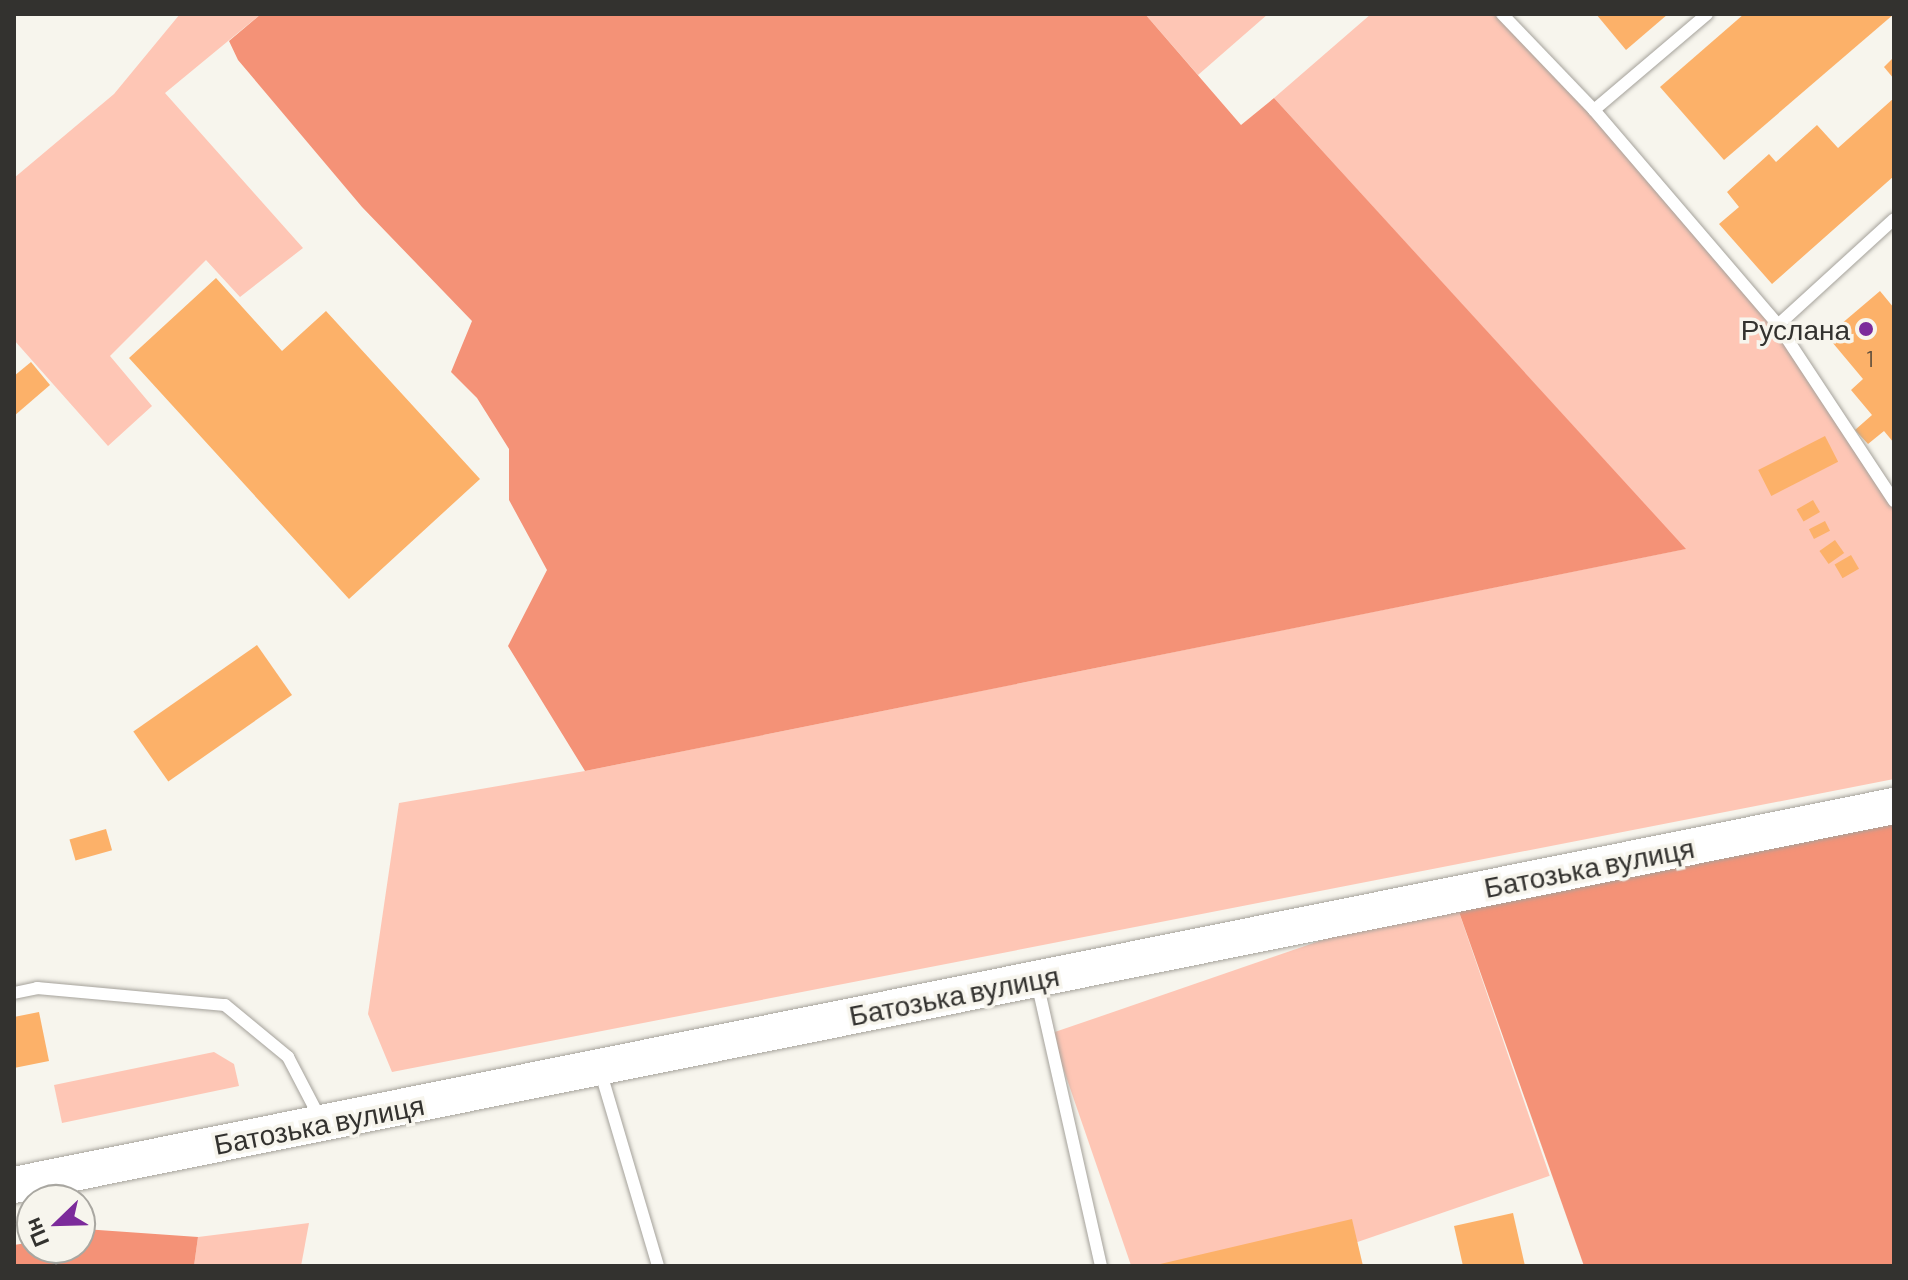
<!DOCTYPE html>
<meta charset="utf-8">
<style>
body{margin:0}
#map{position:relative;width:1908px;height:1280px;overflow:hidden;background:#f7f5ed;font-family:Barlow,sans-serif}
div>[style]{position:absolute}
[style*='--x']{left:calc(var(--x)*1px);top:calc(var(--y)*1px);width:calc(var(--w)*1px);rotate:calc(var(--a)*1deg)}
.green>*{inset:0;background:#fec6b5;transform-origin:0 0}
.forest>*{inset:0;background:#f49277}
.building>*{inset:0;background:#fcb169;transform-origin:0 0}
.roads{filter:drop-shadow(0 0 2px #a5a29b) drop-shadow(0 0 2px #a5a29b)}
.lane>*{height:12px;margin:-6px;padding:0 6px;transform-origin:6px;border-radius:6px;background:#fff}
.secondary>*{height:36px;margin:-18px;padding:0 18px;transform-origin:18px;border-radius:18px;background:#fff}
.dots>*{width:22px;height:22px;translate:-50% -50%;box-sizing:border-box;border:4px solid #f7f5ed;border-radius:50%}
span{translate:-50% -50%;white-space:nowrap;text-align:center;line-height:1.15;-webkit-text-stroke:7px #f7f5ed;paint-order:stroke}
.number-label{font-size:24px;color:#65523e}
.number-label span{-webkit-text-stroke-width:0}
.poi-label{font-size:28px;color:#33322f}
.right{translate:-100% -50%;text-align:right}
.street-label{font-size:28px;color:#33322f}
.frame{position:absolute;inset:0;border:16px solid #33322f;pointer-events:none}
.north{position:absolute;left:16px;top:1184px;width:80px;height:80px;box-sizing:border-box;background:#f7f5ed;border:2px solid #a9a7a1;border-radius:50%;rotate:247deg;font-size:22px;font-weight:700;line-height:32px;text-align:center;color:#33322f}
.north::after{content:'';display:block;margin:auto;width:28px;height:36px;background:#7c2b9b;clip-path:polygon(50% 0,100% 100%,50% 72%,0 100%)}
</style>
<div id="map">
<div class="green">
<i style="clip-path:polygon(180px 14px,261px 14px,165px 93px,303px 248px,240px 297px,206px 260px,110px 356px,152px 406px,108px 446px,14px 340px,14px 178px,114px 94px)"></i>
<i style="clip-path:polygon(1145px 14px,1268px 14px,1198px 75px)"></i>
<i style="clip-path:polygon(1371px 14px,1502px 14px,1778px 325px,1894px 501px,1894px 779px,392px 1072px,368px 1014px,399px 803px,585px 771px,1685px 549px,1274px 98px)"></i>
<i style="left:1453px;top:895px;width:297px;height:425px;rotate:71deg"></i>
<i style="clip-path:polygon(214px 1052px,234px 1064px,239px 1086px,62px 1123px,54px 1085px)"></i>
<i style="clip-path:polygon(309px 1223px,301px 1266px,194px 1266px,198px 1237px)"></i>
</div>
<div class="forest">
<i style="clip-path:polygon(261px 14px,1145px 14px,1241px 125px,1274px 98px,1686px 549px,585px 771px,508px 646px,547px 570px,509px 500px,509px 449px,477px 398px,451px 372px,472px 321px,362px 207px,238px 60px,229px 41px)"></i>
<i style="clip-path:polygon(1894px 806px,1894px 1266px,1584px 1266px,1453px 895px)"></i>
<i style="clip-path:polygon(84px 1229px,198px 1237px,194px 1266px,14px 1266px,14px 1245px,32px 1242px,32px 1248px,80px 1248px)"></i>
</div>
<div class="building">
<i style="clip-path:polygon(1596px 14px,1668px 14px,1626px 50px)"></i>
<i style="clip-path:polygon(1744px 14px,1894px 14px,1724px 160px,1660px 87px)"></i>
<i style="clip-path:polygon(1894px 57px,1894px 79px,1884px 67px)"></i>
<i style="clip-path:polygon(1894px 98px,1894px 176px,1772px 284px,1719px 224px,1739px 207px,1727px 192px,1769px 154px,1776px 162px,1817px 125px,1838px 148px)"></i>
<i style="clip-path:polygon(216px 278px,282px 351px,326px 311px,480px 479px,349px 599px,129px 358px)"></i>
<i style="clip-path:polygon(1880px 291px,1894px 308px,1894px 443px,1884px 431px,1868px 444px,1855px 430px,1872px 415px,1851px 390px,1863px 379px,1827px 336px)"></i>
<i style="clip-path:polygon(31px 362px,50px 385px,14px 416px,14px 376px)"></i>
<i style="left:1825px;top:436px;width:29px;height:75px;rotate:63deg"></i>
<i style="left:1813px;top:500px;width:14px;height:19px;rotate:60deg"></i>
<i style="left:1825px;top:521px;width:11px;height:18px;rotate:63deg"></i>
<i style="left:1835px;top:540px;width:16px;height:19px;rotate:55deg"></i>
<i style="left:1851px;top:555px;width:16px;height:19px;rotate:60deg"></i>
<i style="left:257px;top:645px;width:61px;height:151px;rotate:55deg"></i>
<i style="left:106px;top:829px;width:22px;height:38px;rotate:74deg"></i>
<i style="clip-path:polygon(39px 1012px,49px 1061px,14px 1068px,14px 1017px)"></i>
<i style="clip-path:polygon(1513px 1213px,1525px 1266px,1463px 1266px,1454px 1226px)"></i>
<i style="clip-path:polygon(1352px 1219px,1363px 1266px,1156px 1266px,1156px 1265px)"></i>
</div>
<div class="roads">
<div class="lane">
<i style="--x:1502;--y:14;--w:133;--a:46.2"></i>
<i style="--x:1594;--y:110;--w:283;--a:49.4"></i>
<i style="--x:1778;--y:325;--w:211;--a:56.6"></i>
<i style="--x:1594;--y:110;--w:148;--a:-40.3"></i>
<i style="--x:1778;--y:325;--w:157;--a:-42.4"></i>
<i style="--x:1037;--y:982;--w:291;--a:77.3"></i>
<i style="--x:14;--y:993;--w:24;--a:-12"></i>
<i style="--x:37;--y:988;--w:189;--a:5.2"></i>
<i style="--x:225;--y:1005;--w:82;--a:39.5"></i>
<i style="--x:288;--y:1057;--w:71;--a:62.4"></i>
<i style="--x:600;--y:1070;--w:204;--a:73.5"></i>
</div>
<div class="secondary">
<i style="--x:14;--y:1185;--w:1918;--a:-11.4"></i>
</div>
</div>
<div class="dots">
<i style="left:1866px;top:329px;background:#7c2b9b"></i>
</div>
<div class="number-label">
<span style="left:1870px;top:358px">1</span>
</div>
<div class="poi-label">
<span class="right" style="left:1850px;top:329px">Руслана</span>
</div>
<div class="street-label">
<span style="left:1589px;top:867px;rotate:-11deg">Батозька вулиця</span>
<span style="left:954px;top:995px;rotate:-11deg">Батозька вулиця</span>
<span style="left:319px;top:1124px;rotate:-11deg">Батозька вулиця</span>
</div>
<div class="frame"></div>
<div class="north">Пн</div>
</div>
